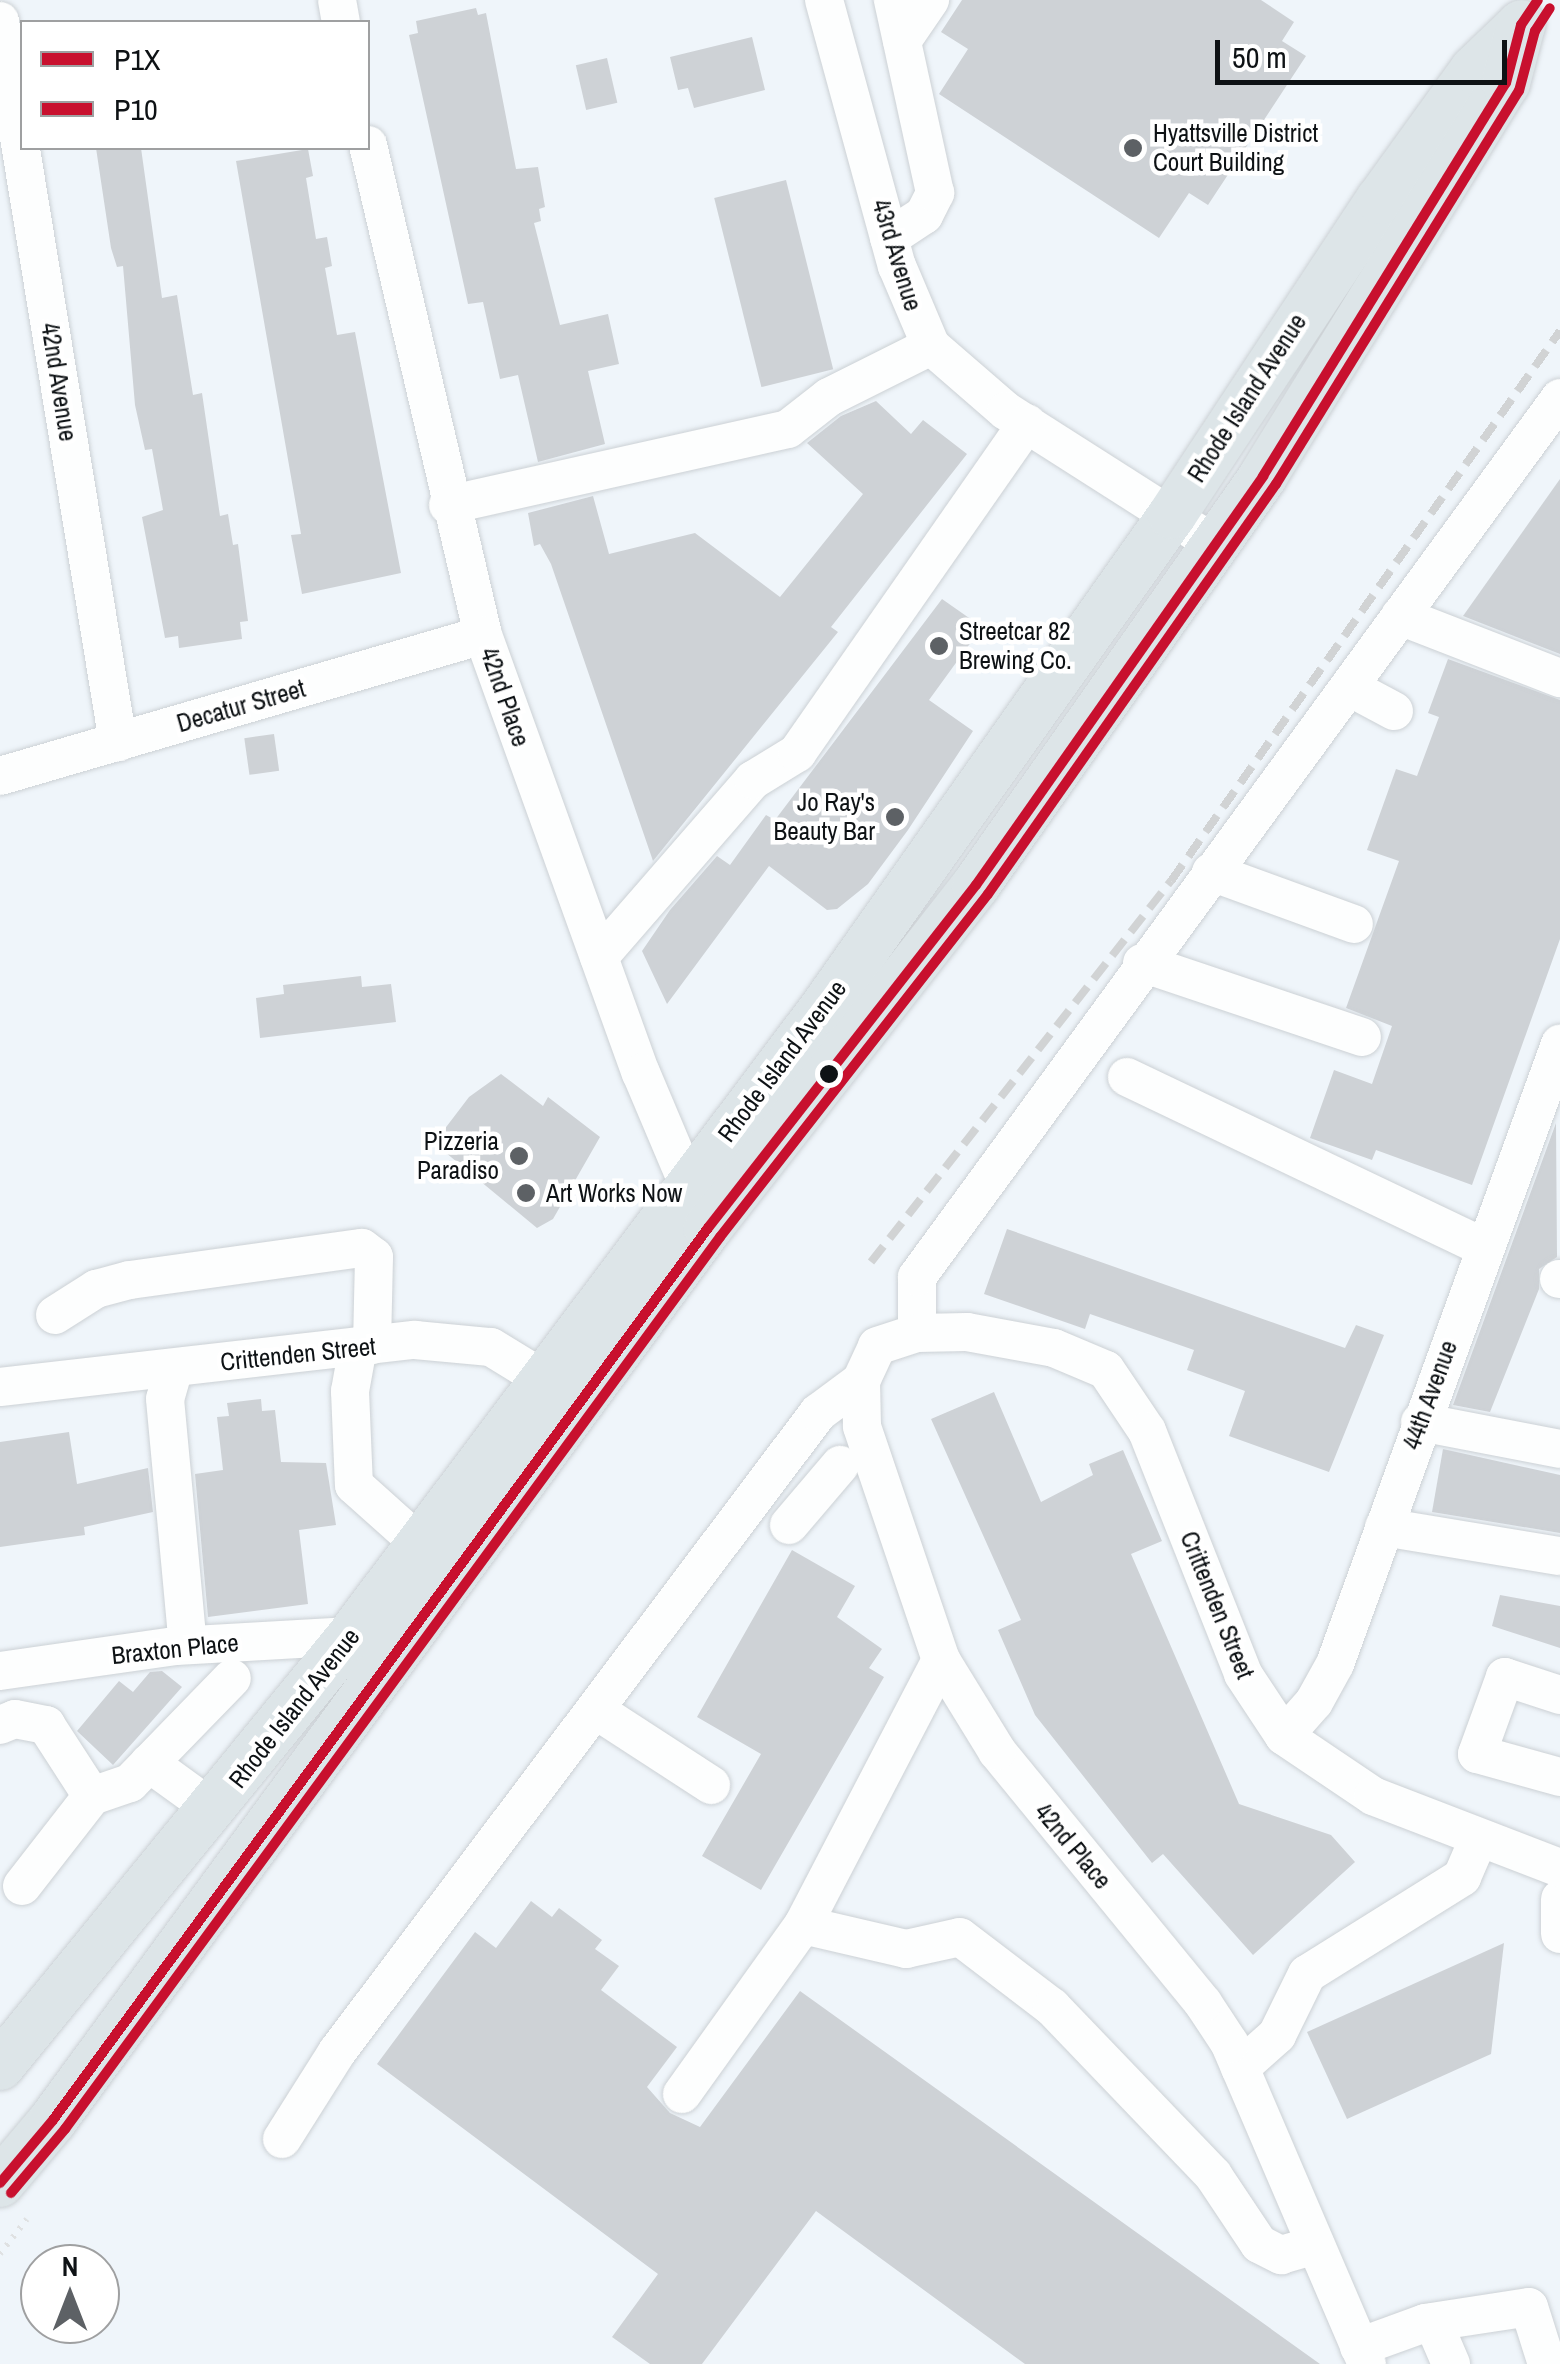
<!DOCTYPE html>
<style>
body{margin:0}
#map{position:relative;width:1560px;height:2364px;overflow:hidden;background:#eff5fa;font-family:"Archivo Narrow",sans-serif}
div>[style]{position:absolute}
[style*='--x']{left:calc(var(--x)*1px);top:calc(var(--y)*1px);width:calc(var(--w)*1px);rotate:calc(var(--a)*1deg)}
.building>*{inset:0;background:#ced2d6;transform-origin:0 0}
.path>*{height:6px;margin-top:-3px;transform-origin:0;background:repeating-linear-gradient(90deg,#dfe1e2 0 2.5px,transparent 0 10.5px)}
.roads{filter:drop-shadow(0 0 2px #ccd1d5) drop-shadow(0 0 2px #ccd1d5)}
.minor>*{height:38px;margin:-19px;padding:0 19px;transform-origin:19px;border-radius:19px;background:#fdfefe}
.major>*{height:48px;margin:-24px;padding:0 24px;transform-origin:24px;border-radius:24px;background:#dde5e8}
.rail>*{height:8px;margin-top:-4px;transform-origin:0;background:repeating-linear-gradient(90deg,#d1d3d4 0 20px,transparent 0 30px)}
.bus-1>*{height:10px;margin:-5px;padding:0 5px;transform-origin:5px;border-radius:5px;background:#c8102e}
.bus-2>*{height:10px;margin:-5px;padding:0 5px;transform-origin:5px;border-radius:5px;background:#c8102e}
.dots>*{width:28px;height:28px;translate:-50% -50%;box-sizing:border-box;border:5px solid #fff;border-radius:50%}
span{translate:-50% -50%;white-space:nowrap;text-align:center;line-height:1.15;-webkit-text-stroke:9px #fff;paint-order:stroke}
.poi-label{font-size:25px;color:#0e1215}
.left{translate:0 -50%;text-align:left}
.right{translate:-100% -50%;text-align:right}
.street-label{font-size:25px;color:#0e1215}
.legend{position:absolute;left:20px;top:20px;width:350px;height:130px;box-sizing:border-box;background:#fff;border:2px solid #9fa0a1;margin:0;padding:12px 18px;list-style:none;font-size:30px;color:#0e1215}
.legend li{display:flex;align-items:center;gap:20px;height:50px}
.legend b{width:50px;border:2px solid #9fa0a1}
.north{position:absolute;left:20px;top:2244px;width:100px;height:100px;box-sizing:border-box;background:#fff;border:2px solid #9fa0a1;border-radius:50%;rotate:0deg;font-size:28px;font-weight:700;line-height:40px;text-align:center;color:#0e1215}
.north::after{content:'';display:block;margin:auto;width:35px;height:45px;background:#5d6165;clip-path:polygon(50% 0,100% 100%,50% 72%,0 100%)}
.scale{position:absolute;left:1215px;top:40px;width:292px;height:45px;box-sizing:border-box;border:5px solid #0e1215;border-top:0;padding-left:12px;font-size:30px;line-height:35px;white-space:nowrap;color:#0e1215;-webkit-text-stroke:8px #fff;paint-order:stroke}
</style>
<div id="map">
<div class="building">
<i style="clip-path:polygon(962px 0,1261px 0,1294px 22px,1282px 41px,1306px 56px,1208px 205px,1189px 193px,1159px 238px,939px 94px,968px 49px,941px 32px)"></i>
<i style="clip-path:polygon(476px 8px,478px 15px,486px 13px,516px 169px,538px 167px,545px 207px,539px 209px,541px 221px,534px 223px,560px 325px,608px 314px,619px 364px,588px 371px,605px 444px,538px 462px,518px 375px,500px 379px,483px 302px,468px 304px,409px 35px,418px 33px,416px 21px)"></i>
<i style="clip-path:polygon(752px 37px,765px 90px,694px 108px,688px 88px,678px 90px,670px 57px)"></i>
<i style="left:607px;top:58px;width:46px;height:32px;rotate:77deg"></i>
<i style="clip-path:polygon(96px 148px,141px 148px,162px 298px,177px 295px,193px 395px,202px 393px,220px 516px,228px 514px,233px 545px,238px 544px,248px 621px,240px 622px,242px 639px,179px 648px,178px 636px,165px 638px,142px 517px,163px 510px,152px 449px,145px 450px,135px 405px,123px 266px,117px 267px,111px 248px)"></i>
<i style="clip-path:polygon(308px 149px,313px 176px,306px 178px,316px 239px,327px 237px,332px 266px,325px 268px,337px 335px,355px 332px,401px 573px,302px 594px,291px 535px,301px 534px,236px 161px)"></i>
<i style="left:786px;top:180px;width:195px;height:74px;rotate:76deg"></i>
<i style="clip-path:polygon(876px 401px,911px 434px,923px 420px,967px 454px,831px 627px,838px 632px,653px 861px,551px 564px,540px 544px,534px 546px,528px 513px,593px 496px,609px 554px,695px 533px,780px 597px,863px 494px,807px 443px,841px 416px)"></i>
<i style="clip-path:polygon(1560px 479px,1560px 654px,1463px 616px)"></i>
<i style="clip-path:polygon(942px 599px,982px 627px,929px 700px,973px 731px,908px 830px,868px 884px,837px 909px,827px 910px,769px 866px,667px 1004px,642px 951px,670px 910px,717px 856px,730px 865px,766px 815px,775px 820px)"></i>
<i style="clip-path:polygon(1448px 659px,1560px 700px,1560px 939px,1472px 1185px,1376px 1150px,1372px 1160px,1310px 1138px,1334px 1070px,1372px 1084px,1392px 1026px,1346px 1008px,1399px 861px,1367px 850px,1396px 769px,1417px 776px,1439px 717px,1428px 713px)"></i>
<i style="left:274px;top:734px;width:37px;height:30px;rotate:82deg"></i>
<i style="clip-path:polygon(361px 976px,362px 987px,391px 984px,396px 1022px,260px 1038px,256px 998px,284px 994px,283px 985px)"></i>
<i style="clip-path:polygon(501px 1074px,543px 1106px,548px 1097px,600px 1137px,553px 1219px,537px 1228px,434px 1143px,469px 1097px)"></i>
<i style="clip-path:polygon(1556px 1123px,1557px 1257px,1539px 1269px,1539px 1289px,1490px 1412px,1453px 1405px)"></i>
<i style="clip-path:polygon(1007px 1229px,1345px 1348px,1356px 1325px,1384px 1335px,1329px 1472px,1229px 1436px,1245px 1391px,1187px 1370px,1194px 1350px,1090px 1314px,1085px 1329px,984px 1294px)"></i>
<i style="clip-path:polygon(994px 1392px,1041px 1502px,1093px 1475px,1089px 1464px,1123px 1450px,1162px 1541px,1131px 1554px,1239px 1804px,1331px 1835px,1355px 1862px,1253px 1955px,1163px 1854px,1152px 1863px,1035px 1715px,998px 1630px,1021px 1620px,931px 1419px)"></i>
<i style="clip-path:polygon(261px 1399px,262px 1411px,275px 1410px,281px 1462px,326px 1463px,336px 1525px,299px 1530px,308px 1604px,208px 1617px,195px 1474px,223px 1470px,217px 1417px,229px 1416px,227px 1403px)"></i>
<i style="clip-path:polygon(69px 1432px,77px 1484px,148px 1468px,153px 1512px,84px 1527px,85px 1535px,0 1547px,0 1442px)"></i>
<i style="clip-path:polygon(1443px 1449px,1560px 1475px,1560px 1533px,1432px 1512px)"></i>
<i style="clip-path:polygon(792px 1550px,855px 1586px,837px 1617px,882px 1649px,869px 1668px,884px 1677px,761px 1890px,702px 1856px,761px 1754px,697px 1717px)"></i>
<i style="clip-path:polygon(1500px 1595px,1560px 1606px,1560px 1648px,1492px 1626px)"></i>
<i style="clip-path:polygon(162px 1671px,182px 1687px,113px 1765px,77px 1731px,119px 1681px,133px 1692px,150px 1672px)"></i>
<i style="clip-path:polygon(531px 1901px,552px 1917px,559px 1908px,602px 1940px,595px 1949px,619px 1966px,601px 1990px,677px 2047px,647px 2087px,670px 2113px,700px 2127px,800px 1991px,1320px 2364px,1025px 2364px,816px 2211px,702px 2364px,650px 2364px,612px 2337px,658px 2274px,377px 2064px,475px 1932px,496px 1948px)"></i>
<i style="clip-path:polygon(1504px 1943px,1491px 2054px,1347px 2119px,1307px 2032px)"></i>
</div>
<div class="path">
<i style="--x:0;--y:2254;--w:44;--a:-52.4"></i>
</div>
<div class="roads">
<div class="minor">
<i style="--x:337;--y:0;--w:22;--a:80"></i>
<i style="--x:824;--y:0;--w:276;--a:74.7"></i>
<i style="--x:897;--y:266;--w:87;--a:67"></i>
<i style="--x:931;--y:346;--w:99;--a:40.9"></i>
<i style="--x:1006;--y:411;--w:248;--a:32.5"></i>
<i style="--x:0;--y:21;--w:731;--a:80.71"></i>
<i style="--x:902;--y:41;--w:50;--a:-55.7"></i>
<i style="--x:368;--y:145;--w:503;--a:76.79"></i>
<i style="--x:483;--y:635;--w:466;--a:70.2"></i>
<i style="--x:641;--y:1073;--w:147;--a:67.1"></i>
<i style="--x:889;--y:238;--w:42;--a:-33.3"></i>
<i style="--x:924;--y:215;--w:25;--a:-63"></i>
<i style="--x:935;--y:193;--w:198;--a:-102.3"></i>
<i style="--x:448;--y:505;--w:348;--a:-12.6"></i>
<i style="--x:788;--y:429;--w:52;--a:-38"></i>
<i style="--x:829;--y:397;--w:114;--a:-26.6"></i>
<i style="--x:1400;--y:616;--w:172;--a:21.2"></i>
<i style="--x:1349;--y:687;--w:51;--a:28.1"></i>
<i style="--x:0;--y:776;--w:503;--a:-16.27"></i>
<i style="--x:1211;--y:872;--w:152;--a:20"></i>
<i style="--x:599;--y:957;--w:235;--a:-49"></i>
<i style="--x:753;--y:780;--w:52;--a:-31.5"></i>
<i style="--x:797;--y:753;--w:402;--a:-55.1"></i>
<i style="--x:1142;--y:963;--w:232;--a:18.6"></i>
<i style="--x:1127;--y:1077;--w:395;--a:25.5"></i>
<i style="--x:1559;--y:1279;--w:1;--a:0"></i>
<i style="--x:55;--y:1315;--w:49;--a:-32.4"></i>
<i style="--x:96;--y:1289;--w:35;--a:-15"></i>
<i style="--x:130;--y:1280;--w:234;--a:-7.9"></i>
<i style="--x:362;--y:1248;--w:15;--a:37"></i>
<i style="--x:374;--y:1257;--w:88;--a:91.3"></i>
<i style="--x:917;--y:1333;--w:56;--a:-90"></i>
<i style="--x:917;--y:1277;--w:1089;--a:-53.81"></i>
<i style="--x:358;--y:1347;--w:45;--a:100.3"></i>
<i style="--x:350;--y:1391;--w:94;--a:87.6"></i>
<i style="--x:354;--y:1485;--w:89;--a:41.8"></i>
<i style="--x:174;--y:1368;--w:32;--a:106"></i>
<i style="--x:165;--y:1399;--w:247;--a:84.7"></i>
<i style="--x:0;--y:1387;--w:418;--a:-6.5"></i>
<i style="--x:415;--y:1340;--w:76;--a:5.3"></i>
<i style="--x:491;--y:1347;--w:88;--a:31.5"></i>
<i style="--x:1420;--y:1422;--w:143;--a:10.9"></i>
<i style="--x:789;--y:1525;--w:79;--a:-49.6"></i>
<i style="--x:1384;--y:1527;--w:178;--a:9.4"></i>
<i style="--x:0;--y:1671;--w:178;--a:-8.1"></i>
<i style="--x:176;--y:1646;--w:175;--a:-3.3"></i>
<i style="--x:1560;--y:1695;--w:58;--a:-161.9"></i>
<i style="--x:1505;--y:1677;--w:82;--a:110"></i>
<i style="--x:1477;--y:1754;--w:86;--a:15.5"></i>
<i style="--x:597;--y:1711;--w:136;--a:33"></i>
<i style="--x:0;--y:1725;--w:16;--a:-22"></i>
<i style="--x:15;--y:1719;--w:32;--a:11"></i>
<i style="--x:46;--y:1725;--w:85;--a:57.1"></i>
<i style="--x:1284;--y:1736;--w:45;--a:-48.6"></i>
<i style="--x:1314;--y:1702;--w:43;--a:-61.1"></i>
<i style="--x:1335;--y:1664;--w:660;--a:-70.05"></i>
<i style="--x:149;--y:1763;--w:80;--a:35.9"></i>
<i style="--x:22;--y:1886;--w:114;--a:-52.1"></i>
<i style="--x:92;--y:1796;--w:40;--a:-18.9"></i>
<i style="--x:130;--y:1783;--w:146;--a:-45.8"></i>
<i style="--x:1560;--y:1899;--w:35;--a:90"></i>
<i style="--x:803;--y:1925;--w:299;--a:-62.5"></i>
<i style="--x:1240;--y:2068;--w:50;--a:-41.7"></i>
<i style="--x:1277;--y:2035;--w:68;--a:-63.8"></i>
<i style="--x:1307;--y:1974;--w:183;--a:-32"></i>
<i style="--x:1462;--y:1877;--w:40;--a:-66.6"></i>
<i style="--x:682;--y:2094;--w:208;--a:-54.4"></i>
<i style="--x:803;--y:1925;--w:106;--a:13.1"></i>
<i style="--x:906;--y:1949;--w:55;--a:-12.5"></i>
<i style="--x:960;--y:1937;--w:116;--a:37.3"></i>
<i style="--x:1052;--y:2007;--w:233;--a:46.2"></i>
<i style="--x:1213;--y:2175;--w:83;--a:56.3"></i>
<i style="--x:1259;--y:2244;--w:25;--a:27"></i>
<i style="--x:1281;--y:2255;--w:36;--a:-16"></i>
<i style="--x:282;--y:2139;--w:103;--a:-57.7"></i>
<i style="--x:337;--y:2052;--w:800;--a:-53.03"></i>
<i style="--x:818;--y:1413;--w:54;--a:-36.7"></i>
<i style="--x:1433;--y:2322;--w:46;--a:66.8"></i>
<i style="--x:1359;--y:2347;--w:70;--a:-20"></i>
<i style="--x:1425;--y:2323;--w:105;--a:-8.7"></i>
<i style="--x:1529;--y:2307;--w:60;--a:72.5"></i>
<i style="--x:1367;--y:2364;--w:348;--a:-113.2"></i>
<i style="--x:1230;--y:2044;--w:49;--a:-123.4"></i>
<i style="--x:1203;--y:2003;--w:325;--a:-129.3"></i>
<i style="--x:997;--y:1751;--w:107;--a:-121.6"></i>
<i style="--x:941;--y:1660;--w:247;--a:-108.7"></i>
<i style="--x:862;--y:1426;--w:45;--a:-91.3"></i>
<i style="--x:861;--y:1381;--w:38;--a:-65"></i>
<i style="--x:877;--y:1346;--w:42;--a:-18"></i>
<i style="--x:917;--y:1333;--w:50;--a:-1.1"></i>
<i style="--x:967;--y:1332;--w:88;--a:10.4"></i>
<i style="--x:1054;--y:1348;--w:56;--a:22.9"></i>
<i style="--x:1106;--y:1370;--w:73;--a:56.1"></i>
<i style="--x:1147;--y:1431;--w:261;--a:68.4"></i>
<i style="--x:1243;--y:1674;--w:74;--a:56.5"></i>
<i style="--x:1284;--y:1736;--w:107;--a:34"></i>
<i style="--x:1373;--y:1796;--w:200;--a:21.1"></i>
</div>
<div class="major">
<i style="--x:0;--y:2066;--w:555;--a:-50.78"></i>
<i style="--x:351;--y:1636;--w:785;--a:-53.03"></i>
<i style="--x:823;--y:1009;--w:605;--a:-54.76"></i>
<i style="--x:1172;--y:515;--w:377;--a:-56.6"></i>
<i style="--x:1380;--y:200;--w:160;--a:-54.1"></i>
<i style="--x:1474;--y:70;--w:66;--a:-43.8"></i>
<i style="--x:0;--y:2183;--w:82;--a:-49.9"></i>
<i style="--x:53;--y:2120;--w:1107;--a:-53.71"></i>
<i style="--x:708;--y:1228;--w:435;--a:-52"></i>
<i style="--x:976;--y:885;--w:500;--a:-54.9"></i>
<i style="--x:1263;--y:476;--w:462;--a:-58.3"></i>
<i style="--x:1506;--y:83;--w:60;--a:-75.5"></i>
</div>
</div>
<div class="rail">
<i style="--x:871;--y:1262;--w:485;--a:-51.8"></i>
<i style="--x:1171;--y:881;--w:674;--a:-54.73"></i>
</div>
<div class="bus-1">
<i style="--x:0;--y:2183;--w:82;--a:-49.9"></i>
<i style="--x:53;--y:2120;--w:1107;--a:-53.71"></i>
<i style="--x:708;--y:1228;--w:435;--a:-52"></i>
<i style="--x:976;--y:885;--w:500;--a:-54.9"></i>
<i style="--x:1263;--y:476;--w:462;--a:-58.3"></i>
<i style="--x:1506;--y:83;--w:60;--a:-75.5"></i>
<i style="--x:1521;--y:25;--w:30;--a:-56"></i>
</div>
<div class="bus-2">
<i style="--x:11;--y:2193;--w:84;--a:-49.8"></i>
<i style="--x:65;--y:2129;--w:1107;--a:-53.71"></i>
<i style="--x:720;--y:1237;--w:435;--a:-52"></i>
<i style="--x:988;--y:894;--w:501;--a:-54.91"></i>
<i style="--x:1276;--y:484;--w:462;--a:-58.3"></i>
<i style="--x:1519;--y:91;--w:62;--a:-75.1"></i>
<i style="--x:1535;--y:31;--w:27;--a:-57"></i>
</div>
<div class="dots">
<i style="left:1133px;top:148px;background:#5d6165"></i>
<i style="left:939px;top:646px;background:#5d6165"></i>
<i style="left:895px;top:817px;background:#5d6165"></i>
<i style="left:829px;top:1074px;background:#0e1215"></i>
<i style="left:519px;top:1156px;background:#5d6165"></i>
<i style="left:526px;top:1193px;background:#5d6165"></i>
</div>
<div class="poi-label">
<span class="left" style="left:1153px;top:148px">Hyattsville District<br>Court Building</span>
<span class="left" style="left:959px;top:646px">Streetcar 82<br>Brewing Co.</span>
<span class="right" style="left:875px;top:817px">Jo Ray's<br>Beauty Bar</span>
<span class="right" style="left:499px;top:1156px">Pizzeria<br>Paradiso</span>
<span class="left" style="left:546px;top:1193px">Art Works Now</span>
</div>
<div class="street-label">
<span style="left:897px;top:255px;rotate:73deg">43rd Avenue</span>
<span style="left:59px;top:382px;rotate:81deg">42nd Avenue</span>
<span style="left:1247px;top:398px;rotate:-57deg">Rhode Island Avenue</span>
<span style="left:505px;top:697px;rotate:71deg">42nd Place</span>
<span style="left:241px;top:706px;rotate:-16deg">Decatur Street</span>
<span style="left:782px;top:1061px;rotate:-53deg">Rhode Island Avenue</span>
<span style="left:298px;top:1354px;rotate:-6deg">Crittenden Street</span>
<span style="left:1430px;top:1395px;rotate:-70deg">44th Avenue</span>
<span style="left:1217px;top:1605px;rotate:68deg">Crittenden Street</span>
<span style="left:175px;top:1649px;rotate:-6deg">Braxton Place</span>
<span style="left:294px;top:1708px;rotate:-52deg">Rhode Island Avenue</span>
<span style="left:1073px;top:1846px;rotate:50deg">42nd Place</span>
</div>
<ul class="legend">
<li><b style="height:12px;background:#c8102e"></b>P1X</li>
<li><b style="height:12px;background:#c8102e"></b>P10</li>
</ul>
<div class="north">N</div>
<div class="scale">50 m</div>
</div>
